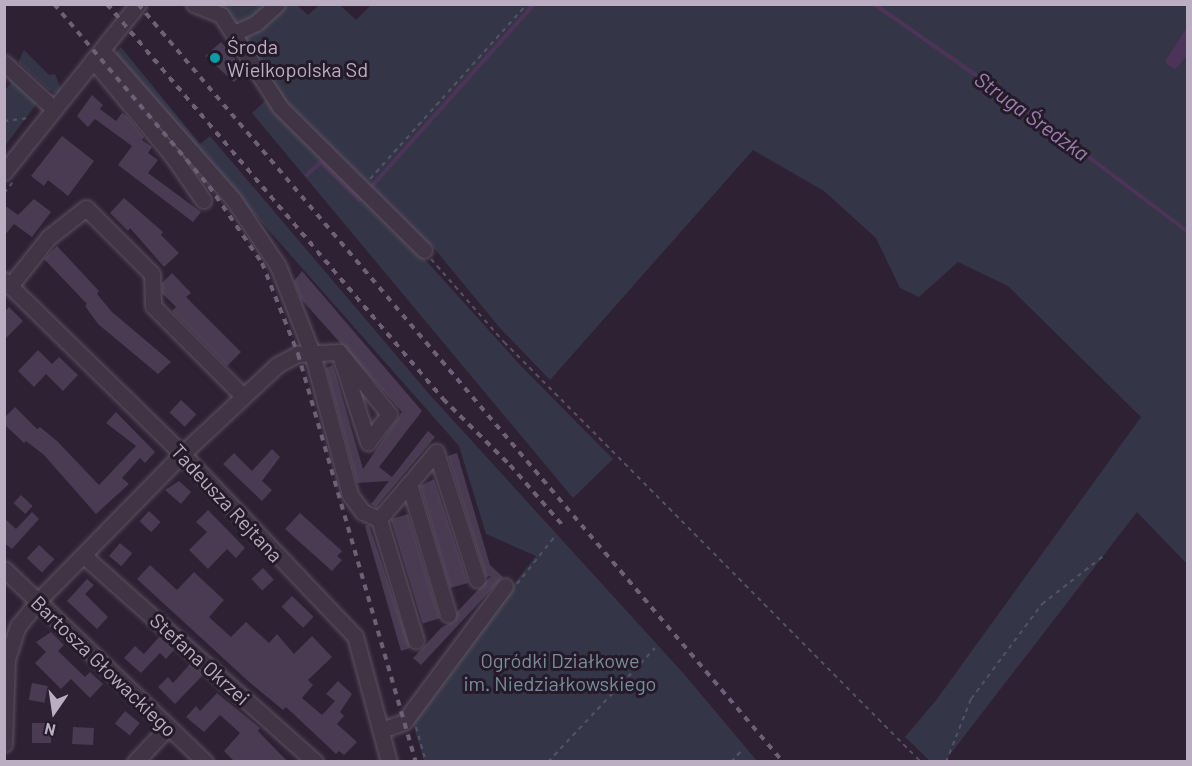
<!DOCTYPE html>
<meta charset="utf-8">
<style>
body{margin:0}
#map{position:relative;width:1192px;height:766px;overflow:hidden;background:#2e2134;font-family:Barlow,sans-serif}
div>[style]{position:absolute}
[style*='--x']{left:calc(var(--x)*1px);top:calc(var(--y)*1px);width:calc(var(--w)*1px);rotate:calc(var(--a)*1deg)}
.green>*{inset:0;background:#343647}
.water>*{inset:0;background:#4c3458}
.stream>*{height:4px;margin:-2px;padding:0 2px;transform-origin:2px;border-radius:2px;background:#4c3458}
.building>*{inset:0;background:#4a3b52;transform-origin:0 0}
.path>*{height:2px;margin-top:-1px;transform-origin:0;background:repeating-linear-gradient(90deg,#565063 0 4.5px,transparent 0 9px)}
.roads{filter:drop-shadow(0 0 2px #5e5263) drop-shadow(0 0 2px #5e5263)}
.minor>*{height:15px;margin:-7.5px;padding:0 7.5px;transform-origin:7.5px;border-radius:7.5px;background:#403445}
.rail>*{height:4px;margin-top:-2px;transform-origin:0;background:repeating-linear-gradient(90deg,#6e6075 0 6px,transparent 0 12px)}
.dots>*{width:16px;height:16px;translate:-50% -50%;box-sizing:border-box;border:3px solid #241a29;border-radius:50%}
span{translate:-50% -50%;white-space:nowrap;text-align:center;line-height:1.15;-webkit-text-stroke:6px #241a29;paint-order:stroke}
.poi-label{font-size:20px;color:#bcaec2}
.left{translate:0 -50%;text-align:left}
.street-label{font-size:20px;color:#bcaec2}
.park-label{font-size:20px;color:#788e9a}
.water-label{font-size:21px;color:#9e80ad;font-style:italic}
.frame{position:absolute;inset:0;border:6px solid #bcaec2;pointer-events:none}
.north{position:absolute;left:24px;top:682px;width:60px;height:60px;-webkit-text-stroke:4px #241a29;paint-order:stroke;rotate:193deg;font-size:16px;font-weight:700;line-height:24px;text-align:center;color:#bcaec2}
.north::after{content:'';display:block;margin:auto;width:21px;height:27px;background:#bcaec2;clip-path:polygon(50% 0,100% 100%,50% 72%,0 100%)}
</style>
<div id="map">
<div class="green">
<i style="clip-path:polygon(282px 4px,297px 5px,308px 15px,319px 5px,340px 5px,356px 20px,372px 4px,1187px 5px,1187px 27px,1164px 62px,1175px 70px,1187px 56px,1187px 564px,1137px 512px,945px 761px,930px 761px,905px 737px,937px 699px,1141px 417px,1008px 286px,958px 262px,919px 297px,900px 288px,876px 238px,824px 191px,753px 150px,550px 380px,500px 328px,433px 247px,400px 225px,283px 105px,239px 34px)"></i>
<i style="clip-path:polygon(206px 5px,272px 5px,237px 28px)"></i>
<i style="clip-path:polygon(121px 47px,200px 144px,210px 136px,430px 395px,684px 674px,757px 761px,424px 761px,413px 724px,460px 652px,536px 556px,486px 534px,459px 446px,114px 55px)"></i>
<i style="clip-path:polygon(24px 50px,49px 75px,55px 74px,62px 91px,59px 94px,49px 90px,18px 62px)"></i>
<i style="clip-path:polygon(4px 71px,38px 102px,5px 146px,5px 90px,11px 83px)"></i>
<i style="clip-path:polygon(266px 100px,420px 254px,521px 366px,613px 459px,573px 498px,252px 113px)"></i>
</div>
<div class="water">
<i style="clip-path:polygon(1187px 27px,1187px 56px,1175px 70px,1164px 62px)"></i>
</div>
<div class="stream">
<i style="--x:874;--y:4;--w:194;--a:34.9"></i>
<i style="--x:1033;--y:115;--w:194;--a:37"></i>
<i style="--x:307;--y:175;--w:19;--a:-43"></i>
<i style="--x:321;--y:162;--w:54;--a:44.3"></i>
<i style="--x:372;--y:186;--w:244;--a:-48.3"></i>
</div>
<div class="building">
<i style="clip-path:polygon(221px 42px,245px 71px,234px 82px,205px 56px)"></i>
<i style="clip-path:polygon(92px 95px,103px 105px,100px 109px,116px 121px,122px 113px,127px 116px,144px 137px,142px 140px,152px 147px,148px 153px,158px 160px,148px 173px,201px 212px,193px 222px,118px 165px,132px 146px,95px 119px,88px 127px,77px 116px)"></i>
<i style="clip-path:polygon(62px 136px,94px 161px,68px 196px,48px 180px,44px 186px,31px 176px)"></i>
<i style="clip-path:polygon(124px 198px,163px 232px,161px 235px,179px 253px,164px 267px,130px 228px,128px 231px,110px 213px)"></i>
<i style="clip-path:polygon(34px 199px,51px 212px,32px 237px,14px 224px,4px 236px,4px 205px,18px 215px)"></i>
<i style="clip-path:polygon(57px 246px,99px 291px,97px 294px,111px 311px,171px 362px,158px 374px,98px 324px,85px 306px,87px 304px,44px 259px)"></i>
<i style="clip-path:polygon(302px 271px,422px 411px,379px 467px,392px 477px,428px 431px,435px 437px,376px 507px,371px 504px,389px 481px,357px 483px,326px 368px,333px 365px,363px 469px,402px 412px,301px 299px,294px 281px)"></i>
<i style="clip-path:polygon(172px 273px,191px 293px,186px 297px,241px 352px,227px 366px,172px 311px,176px 307px,162px 293px,162px 283px)"></i>
<i style="clip-path:polygon(9px 307px,23px 321px,4px 340px,4px 312px)"></i>
<i style="clip-path:polygon(38px 350px,52px 364px,59px 357px,78px 375px,63px 391px,46px 374px,34px 387px,18px 371px)"></i>
<i style="left:181px;top:400px;width:21px;height:17px;rotate:43deg"></i>
<i style="clip-path:polygon(15px 407px,37px 429px,40px 427px,57px 441px,99px 485px,136px 446px,106px 423px,116px 412px,155px 452px,145px 463px,140px 458px,122px 478px,129px 484px,96px 514px,44px 455px,26px 441px,24px 443px,4px 424px,4px 418px)"></i>
<i style="clip-path:polygon(272px 449px,280px 457px,262px 481px,272px 490px,262px 501px,223px 464px,234px 453px,252px 471px)"></i>
<i style="clip-path:polygon(457px 453px,490px 565px,503px 577px,421px 665px,413px 658px,442px 627px,455px 621px,457px 612px,491px 576px,486px 577px,448px 456px)"></i>
<i style="clip-path:polygon(434px 479px,468px 583px,450px 588px,420px 486px)"></i>
<i style="clip-path:polygon(179px 481px,191px 492px,181px 504px,165px 490px)"></i>
<i style="left:21px;top:495px;width:16px;height:11px;rotate:43deg"></i>
<i style="clip-path:polygon(208px 510px,245px 548px,236px 558px,227px 549px,208px 569px,189px 550px,207px 532px,196px 522px)"></i>
<i style="left:149px;top:511px;width:16px;height:14px;rotate:43deg"></i>
<i style="clip-path:polygon(32px 512px,39px 519px,12px 549px,4px 543px,4px 518px,16px 529px)"></i>
<i style="clip-path:polygon(300px 513px,342px 551px,337px 556px,342px 560px,332px 571px,285px 529px)"></i>
<i style="left:408px;top:514px;width:109px;height:18px;rotate:73deg"></i>
<i style="clip-path:polygon(369px 525px,410px 648px,401px 651px,365px 526px)"></i>
<i style="left:120px;top:543px;width:16px;height:17px;rotate:40deg"></i>
<i style="left:39px;top:545px;width:21px;height:18px;rotate:43deg"></i>
<i style="clip-path:polygon(150px 565px,177px 590px,194px 572px,224px 600px,209px 617px,231px 637px,246px 622px,269px 643px,277px 634px,294px 654px,312px 636px,332px 657px,308px 680px,313px 685px,302px 698px,322px 715px,335px 701px,326px 694px,338px 681px,352px 694px,340px 712px,344px 716px,337px 724px,357px 742px,344px 755px,339px 751px,336px 754px,286px 707px,283px 710px,248px 681px,137px 579px)"></i>
<i style="left:263px;top:568px;width:16px;height:16px;rotate:47deg"></i>
<i style="clip-path:polygon(87px 579px,94px 585px,85px 594px,108px 617px,97px 629px,67px 601px)"></i>
<i style="left:292px;top:596px;width:30px;height:15px;rotate:44deg"></i>
<i style="clip-path:polygon(51px 632px,64px 645px,58px 651px,85px 677px,90px 672px,103px 684px,90px 698px,71px 679px,61px 689px,35px 663px,46px 652px,36px 642px)"></i>
<i style="clip-path:polygon(159px 637px,174px 650px,166px 659px,160px 653px,141px 673px,124px 658px,135px 646px,144px 654px)"></i>
<i style="clip-path:polygon(190px 664px,203px 675px,175px 704px,158px 687px,168px 677px,173px 683px)"></i>
<i style="left:32px;top:683px;width:16px;height:17px;rotate:11deg"></i>
<i style="clip-path:polygon(217px 693px,260px 728px,258px 731px,288px 762px,235px 762px,224px 751px,240px 733px,220px 715px,204px 732px,186px 717px,196px 706px,200px 711px)"></i>
<i style="left:125px;top:711px;width:19px;height:16px;rotate:39deg"></i>
<i style="left:32px;top:723px;width:19px;height:20px"></i>
<i style="left:73px;top:727px;width:21px;height:17px;rotate:3deg"></i>
</div>
<div class="path">
<i style="--x:4;--y:121;--w:25;--a:-7"></i>
<i style="--x:370;--y:179;--w:235;--a:-48.1"></i>
<i style="--x:4;--y:193;--w:14;--a:-51"></i>
<i style="--x:431;--y:259;--w:111;--a:48.7"></i>
<i style="--x:504;--y:342;--w:592;--a:45.21"></i>
<i style="--x:517;--y:584;--w:63;--a:-51.5"></i>
<i style="--x:416;--y:727;--w:36;--a:74"></i>
<i style="--x:548;--y:762;--w:156;--a:-46.8"></i>
<i style="--x:731;--y:762;--w:16;--a:-47"></i>
<i style="--x:946;--y:762;--w:68;--a:-68.4"></i>
<i style="--x:971;--y:699;--w:119;--a:-53.2"></i>
<i style="--x:1042;--y:604;--w:81;--a:-38"></i>
</div>
<div class="roads">
<div class="minor">
<i style="--x:194;--y:4;--w:29;--a:22"></i>
<i style="--x:221;--y:15;--w:109;--a:57.3"></i>
<i style="--x:280;--y:107;--w:203;--a:44.8"></i>
<i style="--x:234;--y:33;--w:24;--a:-24"></i>
<i style="--x:256;--y:23;--w:28;--a:-42"></i>
<i style="--x:102;--y:50;--w:198;--a:48.7"></i>
<i style="--x:233;--y:199;--w:81;--a:56.1"></i>
<i style="--x:278;--y:266;--w:93;--a:68.7"></i>
<i style="--x:312;--y:353;--w:147;--a:75"></i>
<i style="--x:350;--y:495;--w:21;--a:53"></i>
<i style="--x:363;--y:512;--w:17;--a:24"></i>
<i style="--x:379;--y:519;--w:127;--a:73.1"></i>
<i style="--x:93;--y:60;--w:124;--a:50.3"></i>
<i style="--x:172;--y:155;--w:55;--a:55.4"></i>
<i style="--x:4;--y:63;--w:68;--a:42.6"></i>
<i style="--x:4;--y:172;--w:215;--a:-51.4"></i>
<i style="--x:4;--y:280;--w:249;--a:44.3"></i>
<i style="--x:182;--y:454;--w:251;--a:46.5"></i>
<i style="--x:355;--y:636;--w:131;--a:74.9"></i>
<i style="--x:10;--y:286;--w:63;--a:-51.5"></i>
<i style="--x:49;--y:237;--w:47;--a:-38.1"></i>
<i style="--x:86;--y:208;--w:93;--a:45"></i>
<i style="--x:152;--y:274;--w:32;--a:88"></i>
<i style="--x:153;--y:306;--w:127;--a:45"></i>
<i style="--x:409;--y:484;--w:42;--a:-49.8"></i>
<i style="--x:436;--y:452;--w:134;--a:72.2"></i>
<i style="--x:379;--y:519;--w:46;--a:-49.4"></i>
<i style="--x:409;--y:484;--w:136;--a:73.3"></i>
<i style="--x:84;--y:556;--w:310;--a:41.7"></i>
<i style="--x:4;--y:569;--w:279;--a:43.8"></i>
<i style="--x:381;--y:730;--w:24;--a:-19"></i>
<i style="--x:404;--y:722;--w:169;--a:-53.4"></i>
<i style="--x:4;--y:744;--w:85;--a:-88"></i>
<i style="--x:7;--y:659;--w:35;--a:-72"></i>
<i style="--x:18;--y:626;--w:32;--a:-51"></i>
<i style="--x:38;--y:601;--w:206;--a:-45.6"></i>
<i style="--x:182;--y:454;--w:130;--a:-43.1"></i>
<i style="--x:277;--y:365;--w:24;--a:-28"></i>
<i style="--x:298;--y:354;--w:41;--a:-2.8"></i>
<i style="--x:339;--y:352;--w:95;--a:72.1"></i>
<i style="--x:368;--y:442;--w:35;--a:-53"></i>
<i style="--x:389;--y:414;--w:80;--a:-128.9"></i>
<i style="--x:135;--y:762;--w:48;--a:-46.7"></i>
</div>
</div>
<div class="rail">
<i style="--x:54;--y:4;--w:239;--a:49.6"></i>
<i style="--x:209;--y:186;--w:93;--a:55.5"></i>
<i style="--x:262;--y:263;--w:98;--a:68.4"></i>
<i style="--x:298;--y:354;--w:425;--a:73.9"></i>
<i style="--x:107;--y:4;--w:519;--a:49.61"></i>
<i style="--x:443;--y:399;--w:94;--a:44.6"></i>
<i style="--x:510;--y:465;--w:82;--a:48.9"></i>
<i style="--x:138;--y:4;--w:995;--a:49.6"></i>
</div>
<div class="dots">
<i style="left:215px;top:58px;background:#0f9aa8"></i>
</div>
<div class="poi-label">
<span class="left" style="left:227px;top:58px">Środa<br>Wielkopolska Sd</span>
</div>
<div class="street-label">
<span style="left:227px;top:503px;rotate:47deg">Tadeusza Rejtana</span>
<span style="left:200px;top:659px;rotate:42deg">Stefana Okrzei</span>
<span style="left:104px;top:666px;rotate:44deg">Bartosza Głowackiego</span>
</div>
<div class="park-label">
<span style="left:560px;top:672px">Ogródki Działkowe<br>im. Niedziałkowskiego</span>
</div>
<div class="water-label">
<span style="left:1032px;top:116px;rotate:36deg">Struga Średzka</span>
</div>
<div class="frame"></div>
<div class="north">N</div>
</div>
